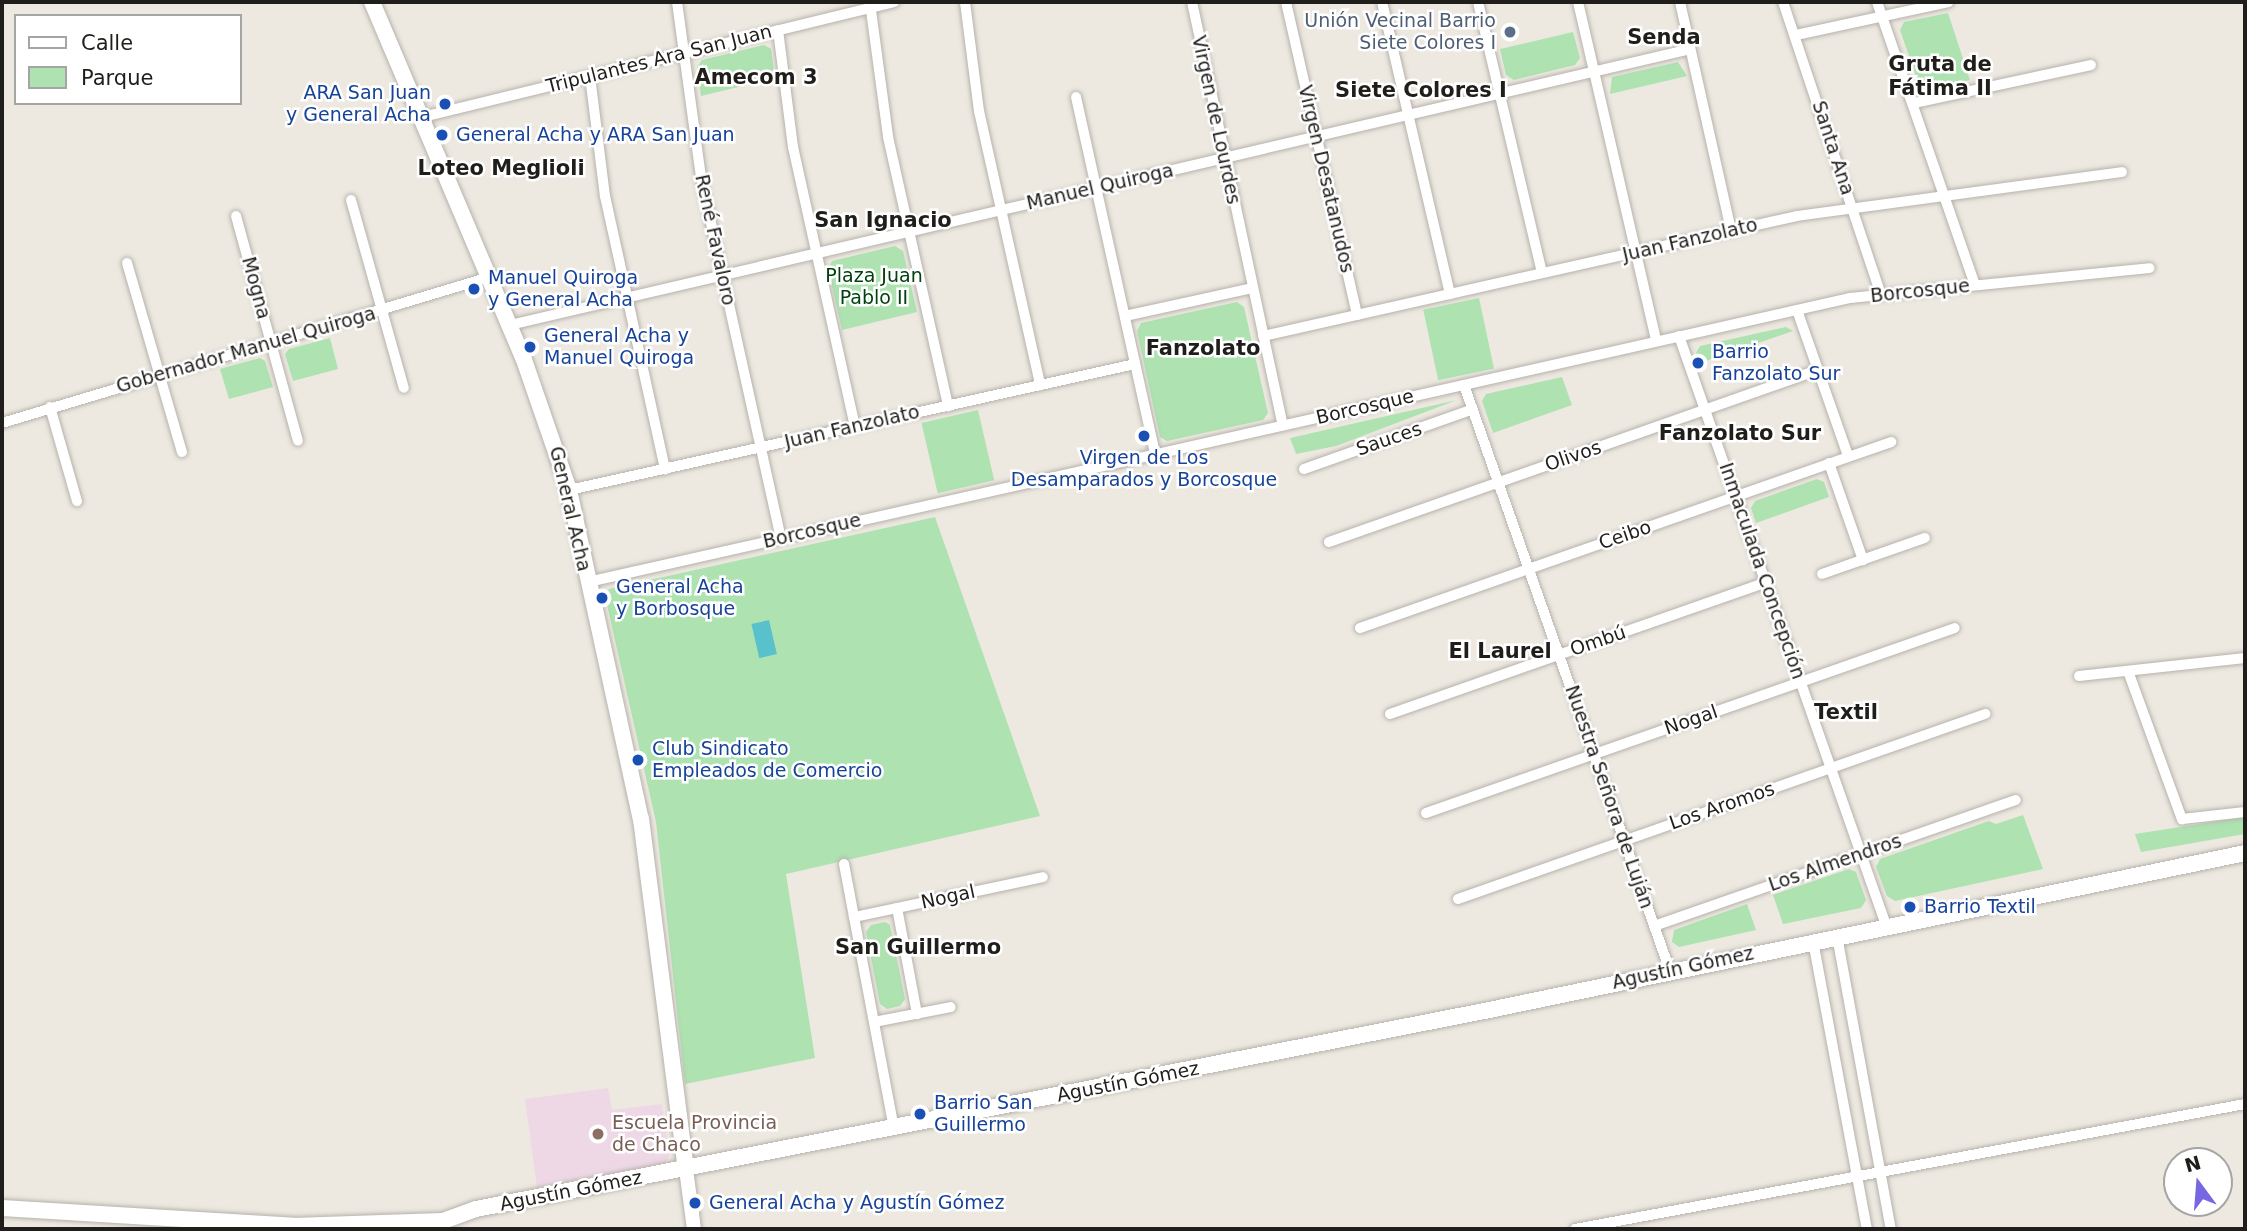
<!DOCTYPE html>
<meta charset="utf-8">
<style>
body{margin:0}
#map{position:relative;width:2247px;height:1231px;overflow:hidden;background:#ede9e1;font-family:"DejaVu Sans",sans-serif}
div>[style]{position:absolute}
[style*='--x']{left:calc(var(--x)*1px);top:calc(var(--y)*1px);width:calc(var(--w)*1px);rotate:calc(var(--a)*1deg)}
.education>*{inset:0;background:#eed8e6}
.green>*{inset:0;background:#aee2b1;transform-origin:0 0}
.water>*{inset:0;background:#58c1cc;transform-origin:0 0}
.roads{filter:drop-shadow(0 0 2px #b6b2ab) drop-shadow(0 0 2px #b6b2ab)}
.minor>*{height:10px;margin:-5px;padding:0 5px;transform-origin:5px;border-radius:5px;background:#fff}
.tertiary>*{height:14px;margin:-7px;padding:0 7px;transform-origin:7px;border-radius:7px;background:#fff}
.secondary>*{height:16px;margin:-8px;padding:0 8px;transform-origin:8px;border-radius:8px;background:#fff}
.dots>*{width:19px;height:19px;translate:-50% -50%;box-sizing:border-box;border:4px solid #fff;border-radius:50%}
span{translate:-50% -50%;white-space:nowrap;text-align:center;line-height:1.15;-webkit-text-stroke:5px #fff;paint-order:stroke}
.service-label{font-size:19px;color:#4e5e75}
.right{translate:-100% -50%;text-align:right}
.street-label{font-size:19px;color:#1f1e1b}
.transit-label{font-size:19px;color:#164399}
.left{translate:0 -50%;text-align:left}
.park-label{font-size:19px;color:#00410e}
.education-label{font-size:19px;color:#785e54}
.neighbourhood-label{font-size:21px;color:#1f1e1b;font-weight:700}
.frame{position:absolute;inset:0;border:4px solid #1f1e1b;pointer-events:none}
.legend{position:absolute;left:14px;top:14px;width:228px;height:91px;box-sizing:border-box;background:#fff;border:2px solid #a5a5a4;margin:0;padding:9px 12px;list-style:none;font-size:21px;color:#1f1e1b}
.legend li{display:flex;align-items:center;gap:14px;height:35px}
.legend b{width:35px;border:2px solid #a5a5a4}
.north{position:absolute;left:2163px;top:1147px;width:70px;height:70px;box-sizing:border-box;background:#fff;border:2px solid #a5a5a4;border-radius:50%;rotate:344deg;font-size:19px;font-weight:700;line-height:28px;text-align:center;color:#1f1e1b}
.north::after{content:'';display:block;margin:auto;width:24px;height:32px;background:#7867e2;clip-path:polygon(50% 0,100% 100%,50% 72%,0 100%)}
</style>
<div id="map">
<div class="education">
<i style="clip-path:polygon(608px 1088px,612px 1110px,662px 1104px,669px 1157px,664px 1164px,537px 1187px,525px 1099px)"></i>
</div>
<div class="green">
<i style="clip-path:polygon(1948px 13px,1970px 80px,1926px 89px,1919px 85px,1900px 30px,1904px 22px)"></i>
<i style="clip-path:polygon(1573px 32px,1580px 58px,1575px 65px,1514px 80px,1506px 75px,1500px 49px)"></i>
<i style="clip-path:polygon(764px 45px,771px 49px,775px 78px,701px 96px,697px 67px,702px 60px)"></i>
<i style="clip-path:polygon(1678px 62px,1687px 76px,1610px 94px,1612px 77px)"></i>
<i style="clip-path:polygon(895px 246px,903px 251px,917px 312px,842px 330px,828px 269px,832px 261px)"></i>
<i style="left:1479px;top:298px;width:72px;height:57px;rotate:78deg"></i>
<i style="clip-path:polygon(1237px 302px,1244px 307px,1268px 413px,1263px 420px,1167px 441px,1160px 437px,1137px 331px,1141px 323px)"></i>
<i style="clip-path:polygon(1786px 327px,1793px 331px,1700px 363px,1696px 353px,1700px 346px)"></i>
<i style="clip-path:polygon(330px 338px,338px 369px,293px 381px,285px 354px,289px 349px)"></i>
<i style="clip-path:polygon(260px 358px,265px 361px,273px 387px,229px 399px,220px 369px)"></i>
<i style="clip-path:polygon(1562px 377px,1572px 405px,1493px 433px,1482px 401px,1486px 394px)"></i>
<i style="clip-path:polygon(1457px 400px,1336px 446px,1296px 454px,1290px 438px)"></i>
<i style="left:978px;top:410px;width:72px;height:58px;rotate:77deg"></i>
<i style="clip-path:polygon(1817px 479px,1824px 482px,1829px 497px,1756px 523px,1751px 508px,1755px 501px)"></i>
<i style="clip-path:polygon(935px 517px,1040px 816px,786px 874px,815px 1058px,685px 1084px,656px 822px,605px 596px,609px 589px)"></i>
<i style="clip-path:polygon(2023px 815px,2043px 869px,1895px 901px,1887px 896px,1876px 867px,1880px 859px,1989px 821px,1996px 824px)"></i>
<i style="clip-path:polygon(2245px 817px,2245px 834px,2141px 852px,2135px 834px)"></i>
<i style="clip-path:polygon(1849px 869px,1856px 872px,1866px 900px,1861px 908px,1783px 924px,1773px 895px)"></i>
<i style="clip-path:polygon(1747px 904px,1756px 930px,1679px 947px,1672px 942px,1674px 930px)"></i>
<i style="clip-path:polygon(885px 922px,890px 925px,905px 999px,900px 1006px,887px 1009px,880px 1004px,866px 932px,871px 925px)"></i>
</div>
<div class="water">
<i style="left:769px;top:620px;width:35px;height:18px;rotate:77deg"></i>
</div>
<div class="roads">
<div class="minor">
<i style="--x:677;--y:2;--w:178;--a:82.2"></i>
<i style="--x:701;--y:178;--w:369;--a:77.5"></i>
<i style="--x:965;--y:2;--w:110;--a:82.7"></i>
<i style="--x:979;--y:111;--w:281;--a:77.4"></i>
<i style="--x:1192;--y:2;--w:433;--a:77.9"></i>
<i style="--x:1286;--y:2;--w:321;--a:77.2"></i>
<i style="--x:1382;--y:2;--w:300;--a:76.9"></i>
<i style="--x:1478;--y:2;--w:278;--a:76.7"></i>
<i style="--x:1578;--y:2;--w:348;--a:77"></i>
<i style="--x:1680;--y:2;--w:235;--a:77.4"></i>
<i style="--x:1783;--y:2;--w:309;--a:71.5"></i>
<i style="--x:1877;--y:2;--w:299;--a:70.9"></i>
<i style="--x:870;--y:3;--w:135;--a:82.3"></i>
<i style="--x:888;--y:137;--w:276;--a:77.4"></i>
<i style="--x:778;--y:30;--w:118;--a:82.7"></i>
<i style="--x:793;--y:147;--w:287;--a:77.5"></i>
<i style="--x:1796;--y:35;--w:156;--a:-12.2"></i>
<i style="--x:590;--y:76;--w:121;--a:82.9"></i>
<i style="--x:605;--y:196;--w:280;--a:77.6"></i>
<i style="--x:1076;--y:97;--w:366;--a:77.5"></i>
<i style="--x:1914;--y:103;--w:181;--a:-12.1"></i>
<i style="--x:423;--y:117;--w:485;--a:-13.7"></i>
<i style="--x:351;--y:200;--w:195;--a:74.3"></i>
<i style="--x:236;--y:216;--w:233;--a:74.6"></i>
<i style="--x:127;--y:263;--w:197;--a:73.8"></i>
<i style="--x:1797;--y:310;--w:155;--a:70.7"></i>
<i style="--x:1125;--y:316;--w:130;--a:-12.4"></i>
<i style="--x:510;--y:325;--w:1212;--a:-13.16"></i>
<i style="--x:1263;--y:336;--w:547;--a:-12.67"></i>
<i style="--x:1797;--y:216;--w:328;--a:-7.7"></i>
<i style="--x:1679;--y:336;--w:624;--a:70.64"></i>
<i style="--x:1464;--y:385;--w:621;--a:70.63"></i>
<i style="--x:50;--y:407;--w:98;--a:74"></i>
<i style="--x:2;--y:423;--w:509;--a:-16.66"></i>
<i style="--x:1829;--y:463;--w:103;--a:70.7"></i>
<i style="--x:1304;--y:469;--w:179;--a:-19.5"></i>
<i style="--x:569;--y:490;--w:580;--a:-12.55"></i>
<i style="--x:1329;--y:542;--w:518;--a:-19.38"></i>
<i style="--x:1822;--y:574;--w:109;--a:-19.3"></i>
<i style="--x:588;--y:582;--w:1294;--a:-12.68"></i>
<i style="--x:1850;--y:298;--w:301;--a:-5.7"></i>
<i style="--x:1360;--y:628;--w:563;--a:-19.3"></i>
<i style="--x:2128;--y:671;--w:158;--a:70"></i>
<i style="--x:2182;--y:819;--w:63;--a:-6.3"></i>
<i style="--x:2079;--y:676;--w:167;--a:-6.2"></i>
<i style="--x:1390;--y:714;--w:398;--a:-19.3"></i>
<i style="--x:1426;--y:813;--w:560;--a:-19.28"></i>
<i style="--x:844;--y:864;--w:269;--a:79.3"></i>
<i style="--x:1458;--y:899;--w:559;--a:-19.34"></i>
<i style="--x:897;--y:908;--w:108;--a:79.3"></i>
<i style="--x:854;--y:917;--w:193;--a:-11.9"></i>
<i style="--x:1654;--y:926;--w:383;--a:-19.2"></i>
<i style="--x:1837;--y:936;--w:298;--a:79.6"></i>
<i style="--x:1813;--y:941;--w:293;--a:79.4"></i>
<i style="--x:874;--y:1022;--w:78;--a:-11"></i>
<i style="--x:1575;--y:1229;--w:682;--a:-10.57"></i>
</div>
<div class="tertiary">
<i style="--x:686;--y:1169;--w:61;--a:82.4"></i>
</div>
<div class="secondary">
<i style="--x:372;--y:2;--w:386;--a:67"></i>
<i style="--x:523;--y:357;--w:141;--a:70.9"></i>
<i style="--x:569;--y:490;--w:337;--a:77.7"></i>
<i style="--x:641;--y:819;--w:353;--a:82.7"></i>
<i style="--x:2;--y:1208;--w:292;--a:3.5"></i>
<i style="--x:293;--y:1226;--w:150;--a:-1.9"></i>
<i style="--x:443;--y:1221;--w:35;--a:-20"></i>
<i style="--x:476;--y:1209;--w:1037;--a:-11.11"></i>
<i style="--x:1494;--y:1009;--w:767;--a:-11.73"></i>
</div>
</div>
<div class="dots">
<i style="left:1510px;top:32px;background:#5c6f8a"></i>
<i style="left:445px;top:104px;background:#1a4fb4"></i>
<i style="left:442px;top:135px;background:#1a4fb4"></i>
<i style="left:474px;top:289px;background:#1a4fb4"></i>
<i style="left:530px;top:347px;background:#1a4fb4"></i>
<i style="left:1698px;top:363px;background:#1a4fb4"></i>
<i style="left:1144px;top:436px;background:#1a4fb4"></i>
<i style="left:602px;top:598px;background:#1a4fb4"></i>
<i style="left:638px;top:760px;background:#1a4fb4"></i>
<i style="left:1910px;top:907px;background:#1a4fb4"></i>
<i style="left:920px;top:1114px;background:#1a4fb4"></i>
<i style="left:598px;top:1134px;background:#8d6e63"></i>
<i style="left:695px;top:1203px;background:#1a4fb4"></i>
</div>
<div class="service-label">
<span class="right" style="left:1496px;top:32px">Unión Vecinal Barrio<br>Siete Colores I</span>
</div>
<div class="street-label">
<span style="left:659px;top:59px;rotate:-14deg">Tripulantes Ara San Juan</span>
<span style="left:1216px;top:120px;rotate:78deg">Virgen de Lourdes</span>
<span style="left:1833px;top:148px;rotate:72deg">Santa Ana</span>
<span style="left:1326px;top:179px;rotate:77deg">Virgen Desatanudos</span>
<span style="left:1100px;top:187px;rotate:-13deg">Manuel Quiroga</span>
<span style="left:715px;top:240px;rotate:78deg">René Favaloro</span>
<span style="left:1690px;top:240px;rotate:-13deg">Juan Fanzolato</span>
<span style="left:256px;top:288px;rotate:75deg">Mogna</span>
<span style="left:1920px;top:291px;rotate:-6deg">Borcosque</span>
<span style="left:246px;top:350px;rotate:-16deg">Gobernador Manuel Quiroga</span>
<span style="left:1365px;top:407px;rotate:-13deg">Borcosque</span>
<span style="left:852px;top:427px;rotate:-13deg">Juan Fanzolato</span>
<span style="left:1389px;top:439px;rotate:-19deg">Sauces</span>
<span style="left:1573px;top:456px;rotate:-19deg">Olivos</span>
<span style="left:570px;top:509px;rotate:77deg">General Acha</span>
<span style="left:812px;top:531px;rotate:-13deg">Borcosque</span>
<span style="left:1625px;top:535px;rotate:-19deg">Ceibo</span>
<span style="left:1762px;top:571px;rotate:71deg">Inmaculada Concepción</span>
<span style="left:1598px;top:641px;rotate:-19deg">Ombú</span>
<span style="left:1691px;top:720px;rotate:-19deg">Nogal</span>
<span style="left:1609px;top:797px;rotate:71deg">Nuestra Señora de Luján</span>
<span style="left:1722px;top:806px;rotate:-19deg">Los Aromos</span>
<span style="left:1835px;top:863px;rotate:-19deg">Los Almendros</span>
<span style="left:948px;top:897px;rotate:-12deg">Nogal</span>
<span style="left:1683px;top:968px;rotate:-12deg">Agustín Gómez</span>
<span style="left:1128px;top:1082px;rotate:-11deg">Agustín Gómez</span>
<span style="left:571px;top:1191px;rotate:-11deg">Agustín Gómez</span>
</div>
<div class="transit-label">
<span class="right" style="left:431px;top:104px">ARA San Juan<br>y General Acha</span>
<span class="left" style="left:456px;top:135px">General Acha y ARA San Juan</span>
<span class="left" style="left:488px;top:289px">Manuel Quiroga<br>y General Acha</span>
<span class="left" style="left:544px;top:347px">General Acha y<br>Manuel Quiroga</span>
<span class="left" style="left:1712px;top:363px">Barrio<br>Fanzolato Sur</span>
<span style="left:1144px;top:469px">Virgen de Los<br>Desamparados y Borcosque</span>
<span class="left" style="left:616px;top:598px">General Acha<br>y Borbosque</span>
<span class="left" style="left:652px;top:760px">Club Sindicato<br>Empleados de Comercio</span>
<span class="left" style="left:1924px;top:907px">Barrio Textil</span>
<span class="left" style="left:934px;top:1114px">Barrio San<br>Guillermo</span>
<span class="left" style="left:709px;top:1203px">General Acha y Agustín Gómez</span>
</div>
<div class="park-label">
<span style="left:874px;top:287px">Plaza Juan<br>Pablo II</span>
</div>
<div class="education-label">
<span class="left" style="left:612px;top:1134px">Escuela Provincia<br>de Chaco</span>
</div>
<div class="neighbourhood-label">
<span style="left:1664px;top:37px">Senda</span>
<span style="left:1940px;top:76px">Gruta de<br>Fátima II</span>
<span style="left:756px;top:77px">Amecom 3</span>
<span style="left:1421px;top:90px">Siete Colores I</span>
<span style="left:501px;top:168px">Loteo Meglioli</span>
<span style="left:883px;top:220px">San Ignacio</span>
<span style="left:1203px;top:348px">Fanzolato</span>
<span style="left:1740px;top:433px">Fanzolato Sur</span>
<span style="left:1500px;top:651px">El Laurel</span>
<span style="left:1846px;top:712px">Textil</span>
<span style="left:918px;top:947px">San Guillermo</span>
</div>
<div class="frame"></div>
<ul class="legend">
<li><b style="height:9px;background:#fff"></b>Calle</li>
<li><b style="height:19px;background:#aee2b1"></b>Parque</li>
</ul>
<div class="north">N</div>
</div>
